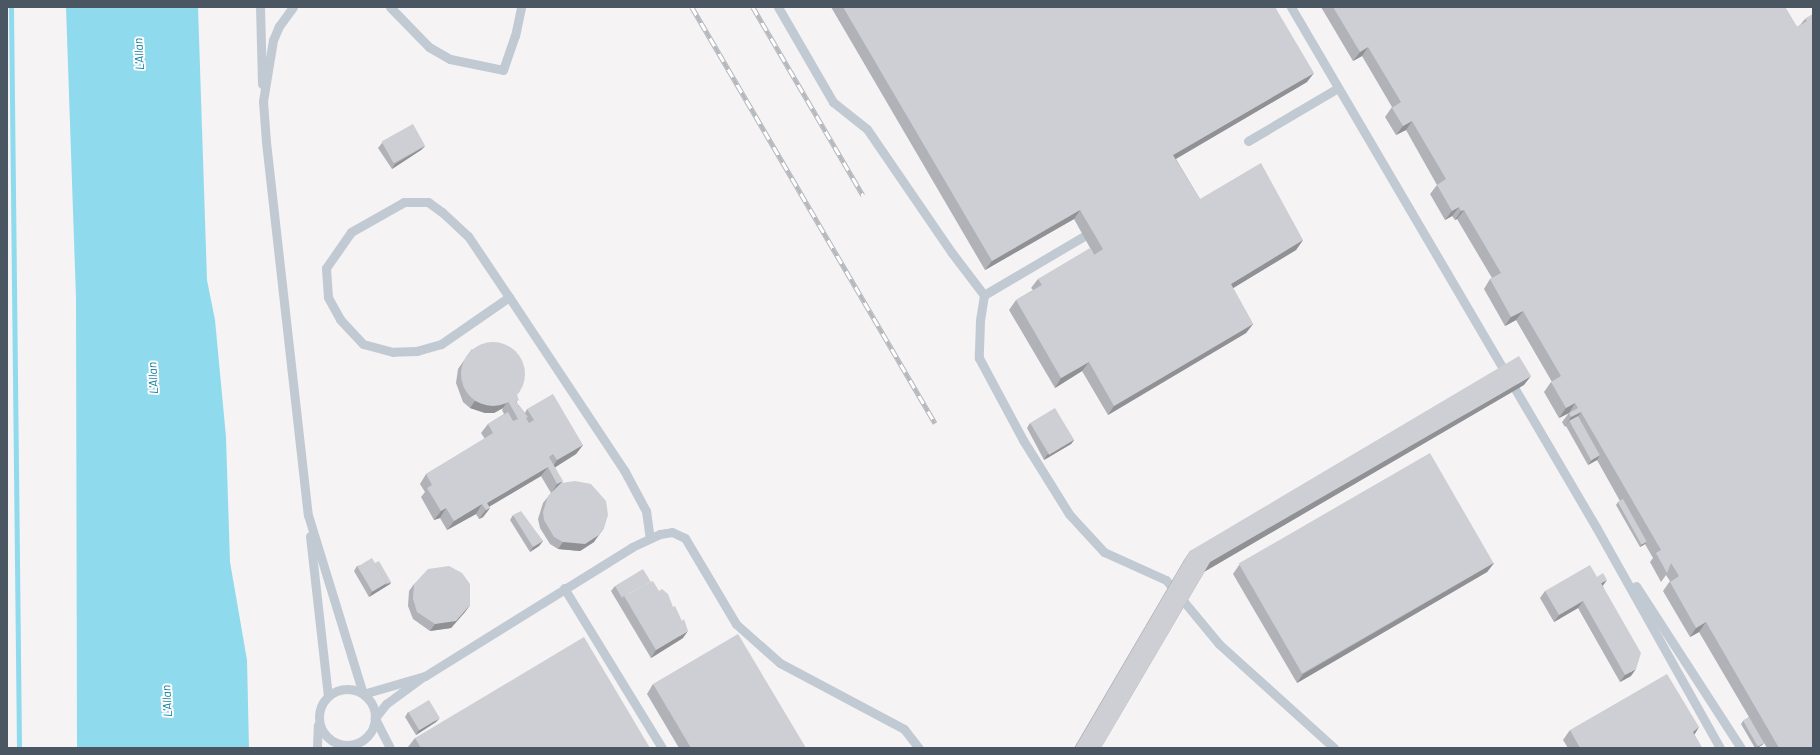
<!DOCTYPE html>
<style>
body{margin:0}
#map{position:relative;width:1820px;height:755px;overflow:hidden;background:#f5f3f3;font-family:Barlow,sans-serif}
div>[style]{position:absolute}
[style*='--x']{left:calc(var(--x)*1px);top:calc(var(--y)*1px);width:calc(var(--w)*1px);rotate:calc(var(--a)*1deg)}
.water>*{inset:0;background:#90daee}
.stream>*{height:5px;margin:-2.5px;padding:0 2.5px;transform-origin:2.5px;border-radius:2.5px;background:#90daee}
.lane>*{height:9px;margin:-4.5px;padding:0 4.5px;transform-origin:4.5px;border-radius:4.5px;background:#c1cad2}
.lane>.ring{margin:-4.5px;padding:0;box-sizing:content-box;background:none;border:9px solid #c1cad2;border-radius:50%}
.rail>*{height:4.5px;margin-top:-2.25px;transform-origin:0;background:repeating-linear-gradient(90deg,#fff 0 9px,#b5b8bd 0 18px);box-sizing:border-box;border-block:1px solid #b5b8bd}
.wall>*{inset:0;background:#b0b2b7}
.shaded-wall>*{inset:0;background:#909195}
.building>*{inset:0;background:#cdcfd5;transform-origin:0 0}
.round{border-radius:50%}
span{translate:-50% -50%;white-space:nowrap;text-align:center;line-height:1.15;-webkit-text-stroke:4px #fff;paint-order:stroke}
.water-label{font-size:12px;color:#0c7c9b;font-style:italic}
.frame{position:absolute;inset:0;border:8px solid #4a5661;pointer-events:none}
</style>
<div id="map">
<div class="water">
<i style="clip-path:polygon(66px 7px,198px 7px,207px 280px,215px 320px,226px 437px,230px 562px,247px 660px,249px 748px,77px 748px,76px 298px)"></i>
</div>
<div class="stream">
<i style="--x:11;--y:7;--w:741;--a:89.38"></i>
</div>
<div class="lane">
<i style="--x:260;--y:7;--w:77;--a:88.5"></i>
<i style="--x:293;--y:7;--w:24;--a:126"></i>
<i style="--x:279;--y:26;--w:15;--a:113"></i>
<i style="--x:273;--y:40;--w:62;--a:99.3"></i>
<i style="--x:263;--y:101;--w:41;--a:85.8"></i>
<i style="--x:266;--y:142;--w:375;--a:83.6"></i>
<i style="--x:308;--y:515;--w:187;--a:72.9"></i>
<i style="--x:363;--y:694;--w:65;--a:-16.2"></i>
<i style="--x:425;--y:676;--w:244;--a:-31.9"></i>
<i style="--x:632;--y:547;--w:31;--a:-25"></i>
<i style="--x:660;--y:534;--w:12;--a:-9"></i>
<i style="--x:672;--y:532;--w:14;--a:25"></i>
<i style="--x:685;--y:538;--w:100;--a:59.3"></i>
<i style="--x:736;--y:624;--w:59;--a:41.6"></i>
<i style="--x:780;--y:663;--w:140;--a:28"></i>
<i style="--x:904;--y:729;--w:24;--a:52"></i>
<i style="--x:390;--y:7;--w:56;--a:45.7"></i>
<i style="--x:429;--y:47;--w:24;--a:30"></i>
<i style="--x:450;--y:59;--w:54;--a:11.7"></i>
<i style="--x:503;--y:70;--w:36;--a:-71"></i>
<i style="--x:515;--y:36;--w:30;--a:-78"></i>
<i style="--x:778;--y:7;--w:110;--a:59.9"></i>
<i style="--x:833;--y:102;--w:43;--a:38.5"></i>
<i style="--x:867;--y:129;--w:150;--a:55.6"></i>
<i style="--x:952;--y:253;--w:53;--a:52.7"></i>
<i style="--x:984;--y:295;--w:26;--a:99"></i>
<i style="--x:980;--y:321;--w:37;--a:92"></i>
<i style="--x:979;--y:358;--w:93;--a:61.8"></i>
<i style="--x:1023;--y:440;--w:87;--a:58.1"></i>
<i style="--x:1069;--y:514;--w:52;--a:47.4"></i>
<i style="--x:1104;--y:552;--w:68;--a:24.3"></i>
<i style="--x:1166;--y:580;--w:83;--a:50.4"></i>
<i style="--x:1219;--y:644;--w:155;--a:42.1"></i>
<i style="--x:1291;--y:7;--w:603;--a:59.61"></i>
<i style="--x:1596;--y:527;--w:253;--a:60.7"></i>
<i style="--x:1248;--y:141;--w:104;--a:-30.5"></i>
<i style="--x:984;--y:295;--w:116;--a:-30.5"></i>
<i style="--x:509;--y:297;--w:83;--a:145.3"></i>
<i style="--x:441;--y:344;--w:25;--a:164"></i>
<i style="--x:417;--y:351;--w:24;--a:178"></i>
<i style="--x:393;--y:352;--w:31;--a:-165"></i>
<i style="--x:363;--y:344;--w:34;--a:-133"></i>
<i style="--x:340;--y:319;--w:25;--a:-119"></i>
<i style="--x:328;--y:297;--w:29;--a:-94"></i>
<i style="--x:326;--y:268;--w:44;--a:-55.2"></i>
<i style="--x:351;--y:232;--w:61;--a:-29.5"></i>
<i style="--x:404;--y:202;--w:24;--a:0"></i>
<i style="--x:428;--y:202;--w:17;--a:36"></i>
<i style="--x:442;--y:212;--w:35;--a:43"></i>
<i style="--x:468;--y:236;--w:73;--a:56.1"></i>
<i style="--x:509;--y:297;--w:208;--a:56.4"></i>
<i style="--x:624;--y:470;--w:47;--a:61.8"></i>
<i style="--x:646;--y:511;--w:27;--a:82"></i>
<i style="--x:310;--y:536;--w:161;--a:83.6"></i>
<i style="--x:1636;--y:586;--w:193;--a:57.1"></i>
<i style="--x:564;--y:588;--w:188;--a:58.5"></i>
<i class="ring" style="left:319px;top:689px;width:47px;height:47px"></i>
<i style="--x:317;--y:748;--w:23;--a:-88"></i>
<i style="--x:390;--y:748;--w:34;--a:-117"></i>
<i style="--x:375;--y:718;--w:18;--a:-52"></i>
<i style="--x:386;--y:704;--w:44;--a:-36.6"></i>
</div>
<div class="rail">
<i style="--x:692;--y:7;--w:482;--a:59.7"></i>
<i style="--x:753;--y:7;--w:218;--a:59.7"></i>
</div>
<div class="wall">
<i style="clip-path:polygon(831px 7px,1275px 7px,1307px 82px,1176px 159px,1200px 199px,1303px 240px,1296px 250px,1233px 288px,1253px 324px,1246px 333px,1108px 415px,1082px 371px,1055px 388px,1009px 310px,1016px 300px,1033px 290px,1031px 288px,1038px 279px,1094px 255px,1074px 219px,985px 270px)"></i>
<i style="clip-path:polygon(1321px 7px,1785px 7px,1797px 27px,1800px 25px,1805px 19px,1813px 14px,1813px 748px,1767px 748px,1757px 731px,1764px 743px,1762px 745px,1757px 748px,1755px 748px,1741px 724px,1743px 721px,1749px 717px,1699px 632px,1690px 637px,1663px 591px,1670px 581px,1666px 575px,1661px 582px,1650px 562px,1653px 558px,1645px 544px,1640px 547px,1616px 505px,1618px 502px,1620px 501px,1597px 460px,1588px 465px,1566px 426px,1565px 427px,1562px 422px,1569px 413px,1559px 418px,1544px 392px,1551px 382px,1552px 382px,1516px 320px,1505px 326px,1484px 289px,1490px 279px,1492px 278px,1457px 219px,1455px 220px,1452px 216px,1445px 220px,1430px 194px,1437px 185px,1406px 130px,1396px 135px,1385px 117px,1392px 107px,1362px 56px,1353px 61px)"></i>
<i style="clip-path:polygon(382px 143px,425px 146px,421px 150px,392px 169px,378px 148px)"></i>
<i style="clip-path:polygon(472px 349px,517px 395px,517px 403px,525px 413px,527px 409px,583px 445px,576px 454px,555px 467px,561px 483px,594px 542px,580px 551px,558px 549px,550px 544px,540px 528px,538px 519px,543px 503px,551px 493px,541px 476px,489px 507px,490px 508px,483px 517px,479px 519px,476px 514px,447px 530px,440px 518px,434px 520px,421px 497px,425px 492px,420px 484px,426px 474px,485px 439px,481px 433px,488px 424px,504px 414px,502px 410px,503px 408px,494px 413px,485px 413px,470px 408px,463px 402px,456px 383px,458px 369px)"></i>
<i style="clip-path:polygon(1524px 385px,1205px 571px,1101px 748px,1074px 748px,1184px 560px,1190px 551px)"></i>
<i style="clip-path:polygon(1030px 423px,1074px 440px,1071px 444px,1044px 460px,1027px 428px)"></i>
<i style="clip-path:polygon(513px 515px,543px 541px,539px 546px,530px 552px,510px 520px)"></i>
<i style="clip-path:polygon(375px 563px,390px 584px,369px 597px,354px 571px,357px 566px)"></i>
<i style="clip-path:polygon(1494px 563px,1487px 572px,1297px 683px,1233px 574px,1239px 565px)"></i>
<i style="clip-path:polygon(1597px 577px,1603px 586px,1631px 676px,1620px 682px,1578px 608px,1554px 622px,1540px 598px,1545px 591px)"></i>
<i style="clip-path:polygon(414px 584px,470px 605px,465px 612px,451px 628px,430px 631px,413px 619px,408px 606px,409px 591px)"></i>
<i style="clip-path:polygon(615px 586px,683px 638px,651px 658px,611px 591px)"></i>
<i style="clip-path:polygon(653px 684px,806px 748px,679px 748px,647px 694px)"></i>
<i style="clip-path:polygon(408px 712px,436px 722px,416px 735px,405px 717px)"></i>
<i style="clip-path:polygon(1699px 727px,1694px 734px,1702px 748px,1568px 748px,1563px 740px,1570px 730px)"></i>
<i style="clip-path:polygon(415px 738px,650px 748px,409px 748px,408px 747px)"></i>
</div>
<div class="shaded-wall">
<i style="clip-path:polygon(1368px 47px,1362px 56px,1353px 61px,1360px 52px)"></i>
<i style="clip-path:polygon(1314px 73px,1307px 82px,1167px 164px,1173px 155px)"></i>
<i style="clip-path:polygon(1412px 121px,1406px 130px,1396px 135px,1403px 126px)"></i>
<i style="clip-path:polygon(425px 146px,421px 150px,392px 169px,395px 164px)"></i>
<i style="clip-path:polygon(1459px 207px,1452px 216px,1445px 220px,1452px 211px)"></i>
<i style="clip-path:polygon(1080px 210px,1074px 219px,985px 270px,992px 261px)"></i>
<i style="clip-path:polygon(1464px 210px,1457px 219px,1455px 220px,1461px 211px)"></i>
<i style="clip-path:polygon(1303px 240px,1296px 250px,1225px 293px,1231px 284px)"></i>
<i style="clip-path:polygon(1523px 311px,1516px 320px,1505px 326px,1511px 317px)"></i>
<i style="clip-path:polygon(1253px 324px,1246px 333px,1108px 415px,1114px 406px)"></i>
<i style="clip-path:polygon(1089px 362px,1082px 371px,1055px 388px,1061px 378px)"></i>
<i style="clip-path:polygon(1531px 376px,1524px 385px,1204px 572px,1210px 562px)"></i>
<i style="clip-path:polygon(475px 401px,508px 401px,503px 408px,494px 413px,485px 413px,470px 408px)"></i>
<i style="clip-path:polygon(1575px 403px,1569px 413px,1559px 418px,1566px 408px)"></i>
<i style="clip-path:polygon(1581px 412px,1575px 421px,1569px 421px,1565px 427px,1571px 417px)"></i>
<i style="clip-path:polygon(1074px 440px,1071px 444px,1044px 460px,1047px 455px)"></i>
<i style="clip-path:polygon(583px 445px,576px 454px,551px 470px,557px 460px)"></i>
<i style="clip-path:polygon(1600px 455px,1597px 460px,1588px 465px,1592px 460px)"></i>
<i style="clip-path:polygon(548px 467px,541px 476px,485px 509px,487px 503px)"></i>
<i style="clip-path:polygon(563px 481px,556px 490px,551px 494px,557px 484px)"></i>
<i style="clip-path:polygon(482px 504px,476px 514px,447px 530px,454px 521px)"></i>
<i style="clip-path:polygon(446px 508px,440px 518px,434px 520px,441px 511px)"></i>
<i style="clip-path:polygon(490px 508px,483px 517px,479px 519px,486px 510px)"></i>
<i style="clip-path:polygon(604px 528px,594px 542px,580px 551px,558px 549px,563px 542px)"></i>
<i style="clip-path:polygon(543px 541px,539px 546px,530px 552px,533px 547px)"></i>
<i style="clip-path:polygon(1647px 542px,1645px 544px,1640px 547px,1642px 544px)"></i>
<i style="clip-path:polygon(1494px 563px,1487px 572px,1297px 683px,1303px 674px)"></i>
<i style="clip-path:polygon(1607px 580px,1602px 587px,1601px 583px)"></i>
<i style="clip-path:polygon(391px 582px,390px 584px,369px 597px,372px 592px,387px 583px)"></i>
<i style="clip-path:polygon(1583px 601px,1578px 608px,1554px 622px,1559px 615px)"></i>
<i style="clip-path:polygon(470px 605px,465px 612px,451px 628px,430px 631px,435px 624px)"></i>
<i style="clip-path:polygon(1706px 622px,1699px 632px,1690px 637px,1696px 628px)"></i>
<i style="clip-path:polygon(688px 631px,683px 638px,651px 658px,656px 650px)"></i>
<i style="clip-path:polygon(1636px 669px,1631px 676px,1620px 682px,1625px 675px)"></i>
<i style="clip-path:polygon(440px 718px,436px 722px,416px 735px,419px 730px)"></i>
<i style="clip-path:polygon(1699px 727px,1693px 737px,1693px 732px)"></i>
<i style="clip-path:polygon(1764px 743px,1762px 745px,1757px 748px,1756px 748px,1757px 747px)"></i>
</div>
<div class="building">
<i style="clip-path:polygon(843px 7px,1275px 7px,1314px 73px,1173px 155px,1200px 199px,1261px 163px,1303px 240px,1231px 284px,1253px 324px,1114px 406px,1089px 362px,1061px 378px,1016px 300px,1042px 285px,1038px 279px,1090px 248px,1094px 255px,1103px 249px,1080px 210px,992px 261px)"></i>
<i style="clip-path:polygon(1333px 7px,1785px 7px,1797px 27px,1807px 21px,1805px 19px,1813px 14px,1813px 748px,1779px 748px,1706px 622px,1696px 628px,1670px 582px,1679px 576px,1671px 563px,1667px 573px,1656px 553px,1661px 550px,1581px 412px,1571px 417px,1569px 413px,1578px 408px,1575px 403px,1566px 408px,1551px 382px,1561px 376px,1523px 311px,1511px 317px,1490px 279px,1501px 273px,1464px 210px,1461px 211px,1459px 207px,1452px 211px,1437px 185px,1446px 179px,1412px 121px,1403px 126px,1392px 108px,1401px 102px,1368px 47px,1360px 52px)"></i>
<i style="left:413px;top:124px;width:25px;height:36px;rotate:61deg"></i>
<i class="round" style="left:461px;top:342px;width:64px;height:64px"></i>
<i style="clip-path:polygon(1519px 356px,1531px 376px,1210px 562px,1101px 748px,1075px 748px,1190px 551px)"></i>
<i style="clip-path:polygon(553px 394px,583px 445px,557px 460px,553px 454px,549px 457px,563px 481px,557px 484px,548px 467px,487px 503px,490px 508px,486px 510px,482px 504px,454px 521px,446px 508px,441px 511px,427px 488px,432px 485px,426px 474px,493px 433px,488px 424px,508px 412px,513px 421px,518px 419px,508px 401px,517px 395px,519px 400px,516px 402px,528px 417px,526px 418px,529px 423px,534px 420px,527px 409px)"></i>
<i style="left:1055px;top:408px;width:37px;height:29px;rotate:59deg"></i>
<i style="left:1578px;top:416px;width:45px;height:10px;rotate:61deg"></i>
<i style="left:1430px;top:453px;width:127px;height:221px;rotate:60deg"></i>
<i style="clip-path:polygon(575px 481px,591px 484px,606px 501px,608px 515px,604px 528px,599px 535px,585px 544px,563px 542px,554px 537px,544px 520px,543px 512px,548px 496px,561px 483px)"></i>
<i style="left:1623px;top:499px;width:49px;height:6px;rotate:61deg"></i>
<i style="clip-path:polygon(521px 511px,543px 541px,533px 547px,513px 515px)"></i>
<i style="left:372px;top:558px;width:29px;height:17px;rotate:59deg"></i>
<i style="clip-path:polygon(379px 561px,391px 582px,385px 585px,387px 583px,375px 563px)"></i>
<i style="clip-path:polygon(1590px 565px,1597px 577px,1603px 573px,1607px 580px,1601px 583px,1641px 653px,1636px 669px,1625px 675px,1583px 601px,1559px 615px,1545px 591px)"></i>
<i style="clip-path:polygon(449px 566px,462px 573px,470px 584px,470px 605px,456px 621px,435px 624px,417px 612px,413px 599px,414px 584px,428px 569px)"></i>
<i style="clip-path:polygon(643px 569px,651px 582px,624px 596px,622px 598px,615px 586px)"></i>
<i style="clip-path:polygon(653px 581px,659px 591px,662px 589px,668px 594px,673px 607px,675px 606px,682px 621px,684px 619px,688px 631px,656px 650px,624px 596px)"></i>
<i style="clip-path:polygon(738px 634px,806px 748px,691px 748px,653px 684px)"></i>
<i style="clip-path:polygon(584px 637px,650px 748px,421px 748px,415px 738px)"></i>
<i style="clip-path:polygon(1667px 674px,1699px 727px,1693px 732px,1702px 748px,1580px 748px,1570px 730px)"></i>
<i style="left:429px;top:700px;width:21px;height:24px;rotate:59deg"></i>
<i style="left:1749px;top:717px;width:30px;height:7px;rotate:60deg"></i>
</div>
<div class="water-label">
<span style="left:139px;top:54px;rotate:-93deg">L'Allan</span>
<span style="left:153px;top:378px;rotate:-93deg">L'Allan</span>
<span style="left:167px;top:701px;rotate:-93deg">L'Allan</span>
</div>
<div class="frame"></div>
</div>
